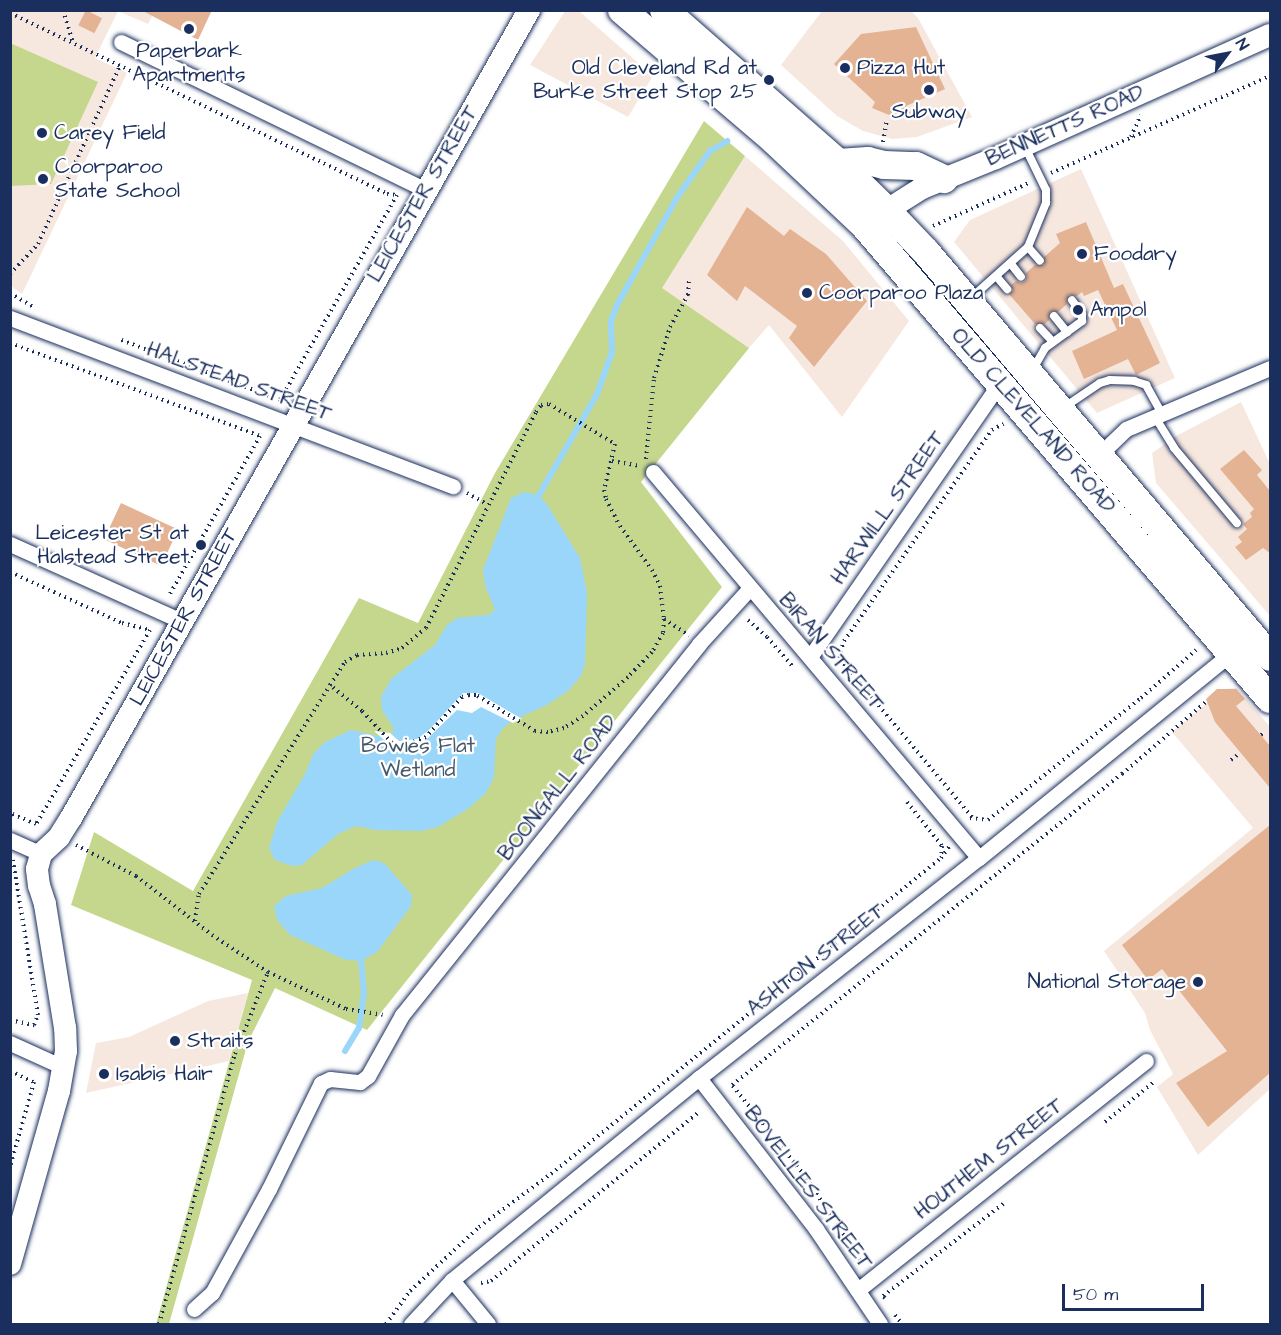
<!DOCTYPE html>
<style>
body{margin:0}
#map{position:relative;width:1281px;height:1335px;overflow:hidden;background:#fff;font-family:"Architects Daughter",sans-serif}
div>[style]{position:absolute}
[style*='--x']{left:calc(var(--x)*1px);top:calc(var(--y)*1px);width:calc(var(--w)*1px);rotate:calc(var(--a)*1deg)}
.built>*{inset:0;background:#f7e8df}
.green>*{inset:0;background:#c5d78c}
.water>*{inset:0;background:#99d6fa}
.pier>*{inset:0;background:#fff}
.stream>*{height:6px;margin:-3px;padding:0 3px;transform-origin:3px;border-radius:3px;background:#99d6fa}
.building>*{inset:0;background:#e3b394;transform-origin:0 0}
.path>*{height:4px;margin-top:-2px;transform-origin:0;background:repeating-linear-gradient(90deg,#1b2f5e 0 1.5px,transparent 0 6px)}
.roads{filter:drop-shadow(0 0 2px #1b2f5e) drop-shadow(0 0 2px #1b2f5e)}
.lane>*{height:8px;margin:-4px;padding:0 4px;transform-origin:4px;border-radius:4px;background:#fff}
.street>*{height:15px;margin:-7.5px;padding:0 7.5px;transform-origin:7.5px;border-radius:7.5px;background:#fff}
.secondary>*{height:22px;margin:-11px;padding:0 11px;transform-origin:11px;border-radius:11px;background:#fff}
.highway>*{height:28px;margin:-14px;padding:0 14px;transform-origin:14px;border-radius:14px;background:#fff}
.dots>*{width:16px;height:16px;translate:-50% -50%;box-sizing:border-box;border:3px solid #fff;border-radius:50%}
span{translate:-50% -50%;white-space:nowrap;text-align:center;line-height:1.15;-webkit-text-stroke:4.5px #fff;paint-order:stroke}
.poi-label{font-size:21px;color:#1b2f5e}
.right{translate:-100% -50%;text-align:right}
.left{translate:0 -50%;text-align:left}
.street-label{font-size:21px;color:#1b2f5e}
.park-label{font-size:21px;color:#46596a}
.frame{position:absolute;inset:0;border:12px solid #1b2f5e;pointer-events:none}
.north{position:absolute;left:1197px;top:24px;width:60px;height:60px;-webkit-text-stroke:4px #fff;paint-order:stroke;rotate:58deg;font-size:16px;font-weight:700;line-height:24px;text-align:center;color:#1b2f5e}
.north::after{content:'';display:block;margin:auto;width:21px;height:27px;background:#1b2f5e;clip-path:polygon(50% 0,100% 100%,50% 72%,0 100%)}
.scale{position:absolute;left:1062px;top:1284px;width:142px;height:27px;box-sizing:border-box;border:3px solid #1b2f5e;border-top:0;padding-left:8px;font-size:18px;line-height:21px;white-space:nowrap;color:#1b2f5e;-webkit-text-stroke:4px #fff;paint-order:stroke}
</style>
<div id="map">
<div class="built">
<i style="clip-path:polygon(11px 11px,155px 11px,148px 24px,118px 11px,95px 58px,127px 73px,22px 294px,11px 286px)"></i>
<i style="clip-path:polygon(565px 11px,579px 11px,653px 76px,628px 117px,530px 65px)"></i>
<i style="clip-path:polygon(822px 11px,911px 11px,918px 18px,972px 117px,917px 137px,892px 139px,863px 131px,837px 116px,781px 65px)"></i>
<i style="clip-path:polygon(745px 156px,843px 241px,909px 321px,842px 417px,769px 325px,749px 348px,661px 288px)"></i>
<i style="clip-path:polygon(1081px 169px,1175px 378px,1097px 413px,954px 242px,970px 220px)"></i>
<i style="clip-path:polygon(1241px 402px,1270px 464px,1270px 616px,1156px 483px,1152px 453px,1178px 435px)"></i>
<i style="clip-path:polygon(1237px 688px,1270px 727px,1270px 1089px,1198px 1155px,1157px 1087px,1173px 1074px,1150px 1030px,1145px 1013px,1104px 951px,1253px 828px,1172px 732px,1224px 689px)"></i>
<i style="clip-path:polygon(248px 993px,229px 1061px,86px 1093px,96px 1043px,129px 1037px,208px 1001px)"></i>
</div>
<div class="green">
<i style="clip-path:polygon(10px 43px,98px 82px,51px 184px,11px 186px)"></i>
<i style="clip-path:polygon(704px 121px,745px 156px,662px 288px,749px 348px,641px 482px,722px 587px,367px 1030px,275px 988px,248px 1042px,169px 1324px,156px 1324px,252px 980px,71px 905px,94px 832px,193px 891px,359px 598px,418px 623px,495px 473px)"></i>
</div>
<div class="water">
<i style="clip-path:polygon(524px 492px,539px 495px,548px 506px,580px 558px,587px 593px,585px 664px,581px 676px,568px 691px,545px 706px,513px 720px,503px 728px,496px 739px,494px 777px,486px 793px,469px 808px,438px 827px,421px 831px,375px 830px,356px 826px,338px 834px,302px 865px,292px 866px,275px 860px,269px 848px,277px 822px,305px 774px,313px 754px,325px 742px,351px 730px,392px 739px,393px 727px,382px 710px,381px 697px,391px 679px,435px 645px,447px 625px,457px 618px,488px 615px,495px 610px,485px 585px,483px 570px,511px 498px)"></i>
<i style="clip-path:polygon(373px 860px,384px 863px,412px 895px,411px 906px,377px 952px,361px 961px,346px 960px,290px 935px,277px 920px,274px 906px,286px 896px,322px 888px,353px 869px)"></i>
</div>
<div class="pier">
<i style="clip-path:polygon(463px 693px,478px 693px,522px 719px,513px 723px,481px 707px,472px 713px,457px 710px,426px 740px,404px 749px,392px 747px,374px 731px,390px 733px,399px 741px,417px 739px,429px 730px)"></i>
</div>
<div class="stream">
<i style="--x:539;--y:495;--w:116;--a:-60.1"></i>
<i style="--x:597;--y:394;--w:45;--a:-70.3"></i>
<i style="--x:612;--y:352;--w:31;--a:-92"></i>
<i style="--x:611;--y:321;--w:17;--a:-69"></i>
<i style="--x:617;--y:305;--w:125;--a:-60.8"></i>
<i style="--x:678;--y:196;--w:55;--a:-54.6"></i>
<i style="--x:710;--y:151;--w:20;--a:-30"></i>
<i style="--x:345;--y:1051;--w:27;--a:-59"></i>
<i style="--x:359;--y:1028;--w:35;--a:-82"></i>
<i style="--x:364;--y:993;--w:32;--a:-95"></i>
</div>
<div class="building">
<i style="left:86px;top:10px;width:18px;height:17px;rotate:27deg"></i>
<i style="clip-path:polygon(141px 10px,212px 10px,198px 40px)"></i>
<i style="clip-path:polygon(916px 27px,945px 89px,906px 106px,911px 113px,889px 115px,872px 108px,875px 102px,834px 64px,861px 34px)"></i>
<i style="clip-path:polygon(747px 207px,784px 236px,790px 229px,826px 254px,867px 301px,814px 367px,789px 338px,797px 326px,745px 286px,737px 301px,707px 275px)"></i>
<i style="clip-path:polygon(1086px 222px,1114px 288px,1123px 284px,1160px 363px,1136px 375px,1128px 359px,1084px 379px,1072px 351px,1117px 330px,1098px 290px,1084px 296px,1082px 292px,1077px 296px,1069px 295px,1067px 304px,1058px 312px,1050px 312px,1049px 320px,1045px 324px,1035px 324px,1009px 294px,1013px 291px,1011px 285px,1016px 281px,1021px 283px,1026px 280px,1026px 273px,1035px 265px,1044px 265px,1044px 257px,1060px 243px,1056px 234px)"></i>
<i style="clip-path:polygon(1244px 450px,1262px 470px,1257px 475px,1270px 491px,1270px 553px,1263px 548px,1246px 560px,1235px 547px,1242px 542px,1238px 537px,1247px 529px,1243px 524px,1252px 517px,1250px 513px,1254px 509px,1220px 469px)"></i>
<i style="left:121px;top:503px;width:63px;height:40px;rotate:25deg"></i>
<i style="clip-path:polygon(1217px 689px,1236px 689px,1245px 699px,1236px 706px,1270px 746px,1270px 788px,1215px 722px,1206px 699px)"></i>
<i style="clip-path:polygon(1270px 825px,1270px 1073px,1208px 1127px,1176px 1083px,1227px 1051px,1162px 969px,1148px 980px,1122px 945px)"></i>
</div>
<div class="path">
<i style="--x:63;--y:10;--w:34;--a:73"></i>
<i style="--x:10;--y:13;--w:418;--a:25.6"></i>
<i style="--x:387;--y:194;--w:10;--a:6"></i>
<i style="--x:397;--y:195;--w:236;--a:119.7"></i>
<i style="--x:280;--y:400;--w:170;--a:-159.3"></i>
<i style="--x:1131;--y:137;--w:24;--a:-66"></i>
<i style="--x:883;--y:142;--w:22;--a:-80"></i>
<i style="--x:1051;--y:173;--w:240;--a:-23.9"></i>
<i style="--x:933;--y:226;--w:107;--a:-24.2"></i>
<i style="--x:10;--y:274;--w:41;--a:-47"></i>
<i style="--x:38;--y:244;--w:196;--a:-65.3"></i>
<i style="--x:10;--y:293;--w:27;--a:31"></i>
<i style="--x:10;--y:343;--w:267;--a:20.4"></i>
<i style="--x:260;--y:436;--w:185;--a:119.7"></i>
<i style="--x:549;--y:404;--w:77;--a:31.2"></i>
<i style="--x:615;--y:444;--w:47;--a:103.4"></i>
<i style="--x:604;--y:490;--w:9;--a:77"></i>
<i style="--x:606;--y:499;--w:30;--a:63"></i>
<i style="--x:620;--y:526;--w:54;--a:54"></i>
<i style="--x:652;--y:570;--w:18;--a:63"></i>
<i style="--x:660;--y:586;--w:33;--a:83"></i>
<i style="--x:664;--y:619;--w:14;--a:94"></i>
<i style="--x:663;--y:633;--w:22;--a:120"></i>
<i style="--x:652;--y:652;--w:35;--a:134"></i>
<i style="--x:628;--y:677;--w:60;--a:139.1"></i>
<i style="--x:583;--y:716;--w:22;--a:148"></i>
<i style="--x:564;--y:728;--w:16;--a:166"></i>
<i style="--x:548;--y:732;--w:13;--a:-176"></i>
<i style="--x:535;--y:731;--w:69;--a:-148.6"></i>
<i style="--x:476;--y:695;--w:7;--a:180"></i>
<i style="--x:469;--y:695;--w:7;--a:164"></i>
<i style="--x:462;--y:697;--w:54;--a:132"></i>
<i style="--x:426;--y:737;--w:23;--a:160"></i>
<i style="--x:404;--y:745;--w:12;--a:-171"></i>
<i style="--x:392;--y:743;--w:44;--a:-133.2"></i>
<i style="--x:362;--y:711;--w:41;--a:-140.9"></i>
<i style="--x:330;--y:685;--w:27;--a:-57"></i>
<i style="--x:345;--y:662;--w:14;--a:-30"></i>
<i style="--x:357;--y:655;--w:29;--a:-4"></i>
<i style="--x:386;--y:653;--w:17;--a:-17"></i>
<i style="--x:402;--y:648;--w:31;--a:-40"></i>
<i style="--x:426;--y:628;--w:242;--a:-63"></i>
<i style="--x:536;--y:412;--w:9;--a:-54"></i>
<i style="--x:541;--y:405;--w:8;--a:-7"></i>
<i style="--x:646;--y:459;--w:81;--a:-84.4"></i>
<i style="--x:654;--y:378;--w:53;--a:-72.6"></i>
<i style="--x:670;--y:327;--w:37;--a:-61"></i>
<i style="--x:688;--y:295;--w:14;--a:-86"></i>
<i style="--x:612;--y:461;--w:29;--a:10"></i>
<i style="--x:467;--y:493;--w:23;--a:29"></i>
<i style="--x:10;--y:572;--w:123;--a:24.5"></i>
<i style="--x:122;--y:623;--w:29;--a:14"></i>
<i style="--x:150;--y:630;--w:225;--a:120.4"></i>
<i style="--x:36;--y:824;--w:28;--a:-157"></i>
<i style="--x:664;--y:619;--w:30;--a:33"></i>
<i style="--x:748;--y:620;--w:25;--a:42"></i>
<i style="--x:767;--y:637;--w:41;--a:48.9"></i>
<i style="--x:1261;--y:735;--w:5;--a:-37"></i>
<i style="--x:1231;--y:760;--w:11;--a:-38"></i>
<i style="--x:907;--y:802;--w:56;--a:51.5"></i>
<i style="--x:942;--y:846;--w:11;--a:95"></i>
<i style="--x:972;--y:817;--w:207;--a:-129.9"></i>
<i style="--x:839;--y:658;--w:18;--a:-74"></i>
<i style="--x:844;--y:641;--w:258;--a:-55"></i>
<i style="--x:992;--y:430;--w:13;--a:-29"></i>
<i style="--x:970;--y:818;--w:18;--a:6"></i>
<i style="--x:988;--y:820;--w:196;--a:-38.6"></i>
<i style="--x:1141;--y:698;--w:73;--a:-41.1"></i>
<i style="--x:76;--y:845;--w:68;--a:27.3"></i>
<i style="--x:136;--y:876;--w:96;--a:37.8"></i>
<i style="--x:212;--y:935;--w:67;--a:33.5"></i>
<i style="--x:268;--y:972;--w:86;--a:25.4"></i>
<i style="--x:346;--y:1009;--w:37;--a:9"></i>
<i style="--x:195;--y:921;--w:27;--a:-82"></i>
<i style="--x:199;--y:894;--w:247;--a:-57.9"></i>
<i style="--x:10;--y:1020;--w:25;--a:12"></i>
<i style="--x:34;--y:1025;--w:11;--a:-68"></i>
<i style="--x:38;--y:1015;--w:157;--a:-99.2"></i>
<i style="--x:10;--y:1071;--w:26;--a:25"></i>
<i style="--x:34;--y:1082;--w:88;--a:105.8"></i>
<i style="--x:1105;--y:1122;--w:65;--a:-39.4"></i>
<i style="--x:860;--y:1260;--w:100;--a:-123.2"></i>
<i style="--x:805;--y:1176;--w:117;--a:-128.7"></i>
<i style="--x:732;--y:1085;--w:499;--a:-38.6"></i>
<i style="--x:1122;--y:774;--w:112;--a:-40.7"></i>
<i style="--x:481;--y:1283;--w:10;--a:-11"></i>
<i style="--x:491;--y:1281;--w:267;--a:-39.1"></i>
<i style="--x:885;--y:1298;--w:3;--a:-135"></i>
<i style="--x:883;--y:1296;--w:153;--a:-37.5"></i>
<i style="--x:895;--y:1315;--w:11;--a:52"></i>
<i style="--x:159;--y:1324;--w:280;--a:-74.3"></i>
<i style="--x:235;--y:1054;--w:88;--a:-68.1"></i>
<i style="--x:386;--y:1324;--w:41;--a:-54"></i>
<i style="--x:410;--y:1291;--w:94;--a:-42.8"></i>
<i style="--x:479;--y:1227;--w:89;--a:-36.4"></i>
<i style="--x:551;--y:1174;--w:502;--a:-39.02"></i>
<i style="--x:941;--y:858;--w:14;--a:-54"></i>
</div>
<div class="roads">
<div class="lane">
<i style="--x:1028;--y:247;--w:18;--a:49"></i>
<i style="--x:1011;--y:264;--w:16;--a:52"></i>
<i style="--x:997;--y:277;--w:16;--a:50"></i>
<i style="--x:971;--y:298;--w:76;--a:-41.8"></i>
<i style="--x:1028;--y:247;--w:48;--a:-67.8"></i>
<i style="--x:1046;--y:203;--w:13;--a:-90"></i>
<i style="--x:1046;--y:190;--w:48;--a:-116"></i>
<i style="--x:1054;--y:316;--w:21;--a:51"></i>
<i style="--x:1040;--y:328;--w:19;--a:47"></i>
<i style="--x:1033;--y:369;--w:24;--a:-60"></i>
<i style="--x:1045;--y:348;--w:46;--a:-36.1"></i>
<i style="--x:1082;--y:321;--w:7;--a:-90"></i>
<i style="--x:1082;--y:314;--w:17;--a:-126"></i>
<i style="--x:1066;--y:406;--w:41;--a:-34.1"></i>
<i style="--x:1100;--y:383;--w:10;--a:-17"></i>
<i style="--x:1110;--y:380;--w:24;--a:2"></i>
<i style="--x:1134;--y:381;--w:13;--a:18"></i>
<i style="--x:1146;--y:385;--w:33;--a:61"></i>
<i style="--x:1155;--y:417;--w:36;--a:58"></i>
<i style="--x:1174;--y:448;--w:98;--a:50"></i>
</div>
<div class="street">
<i style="--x:121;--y:42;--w:339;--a:25.9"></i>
<i style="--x:10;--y:318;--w:474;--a:20.8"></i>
<i style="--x:1099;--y:455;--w:37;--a:-44"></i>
<i style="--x:1126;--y:429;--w:156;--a:-23"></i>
<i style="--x:653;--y:472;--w:505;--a:49.82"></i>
<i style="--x:10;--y:544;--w:188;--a:24.2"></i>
<i style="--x:810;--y:657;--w:333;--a:-55.3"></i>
<i style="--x:10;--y:840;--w:34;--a:24"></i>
<i style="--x:10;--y:1043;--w:58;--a:24.4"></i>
<i style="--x:699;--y:1078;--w:191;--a:52.2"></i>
<i style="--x:816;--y:1229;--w:115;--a:56"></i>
<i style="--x:452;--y:1280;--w:57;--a:50.7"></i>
<i style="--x:858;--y:1290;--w:368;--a:-38.5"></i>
<i style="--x:194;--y:1309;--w:24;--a:-42"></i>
<i style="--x:212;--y:1293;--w:119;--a:-61.3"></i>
<i style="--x:269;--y:1189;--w:118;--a:-63.9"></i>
<i style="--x:321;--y:1083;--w:10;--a:-24"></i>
<i style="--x:330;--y:1079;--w:30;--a:6"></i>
<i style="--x:360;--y:1082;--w:10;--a:-37"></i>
<i style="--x:368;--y:1076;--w:70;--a:-60.9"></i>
<i style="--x:402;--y:1015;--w:475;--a:-51.3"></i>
<i style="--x:699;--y:644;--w:74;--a:-47.7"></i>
<i style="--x:411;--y:1324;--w:60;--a:-47"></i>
<i style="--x:452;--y:1280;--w:319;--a:-39.3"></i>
<i style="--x:699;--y:1078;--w:356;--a:-38.2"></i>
<i style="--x:979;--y:858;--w:328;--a:-39.1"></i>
</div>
<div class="secondary">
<i style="--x:873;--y:219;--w:58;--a:-32.3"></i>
<i style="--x:922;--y:188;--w:80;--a:-22.1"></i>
<i style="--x:996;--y:158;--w:300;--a:-24.2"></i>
<i style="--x:10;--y:1264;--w:180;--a:-74.2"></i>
<i style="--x:59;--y:1091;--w:41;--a:-80.1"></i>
<i style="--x:66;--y:1051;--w:23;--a:-92"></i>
<i style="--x:65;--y:1028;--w:126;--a:-99.2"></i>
<i style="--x:45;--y:904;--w:19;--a:-108"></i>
<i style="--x:39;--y:886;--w:17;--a:-97"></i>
<i style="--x:37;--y:869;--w:16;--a:-75"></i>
<i style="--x:41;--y:854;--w:25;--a:-43"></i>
<i style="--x:59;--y:837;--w:22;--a:-58"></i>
<i style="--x:71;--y:818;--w:929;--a:-60.45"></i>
</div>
<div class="highway">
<i style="--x:622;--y:10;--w:200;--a:40.5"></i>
<i style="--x:774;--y:140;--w:124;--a:43.4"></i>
<i style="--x:864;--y:225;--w:624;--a:49.42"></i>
<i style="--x:664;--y:10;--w:232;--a:41.3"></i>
<i style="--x:838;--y:163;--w:67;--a:44.4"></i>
<i style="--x:886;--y:210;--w:58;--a:46.4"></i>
<i style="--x:926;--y:252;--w:531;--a:49.66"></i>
<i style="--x:838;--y:163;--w:30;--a:-4"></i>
<i style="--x:868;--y:161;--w:16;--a:14"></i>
<i style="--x:884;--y:165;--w:32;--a:2"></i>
<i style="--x:916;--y:166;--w:31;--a:25"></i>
</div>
</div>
<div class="dots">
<i style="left:189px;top:29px;background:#1b2f5e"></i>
<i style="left:845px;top:68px;background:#1b2f5e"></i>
<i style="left:769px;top:80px;background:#1b2f5e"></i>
<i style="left:929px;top:90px;background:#1b2f5e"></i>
<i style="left:42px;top:133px;background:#1b2f5e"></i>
<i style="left:43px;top:179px;background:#1b2f5e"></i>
<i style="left:1082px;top:254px;background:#1b2f5e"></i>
<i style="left:807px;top:293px;background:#1b2f5e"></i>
<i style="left:1078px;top:310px;background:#1b2f5e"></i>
<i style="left:201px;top:545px;background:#1b2f5e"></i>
<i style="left:1198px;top:982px;background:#1b2f5e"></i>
<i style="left:175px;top:1041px;background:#1b2f5e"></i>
<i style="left:104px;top:1074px;background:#1b2f5e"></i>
</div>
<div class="poi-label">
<span style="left:189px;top:63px">Paperbark<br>Apartments</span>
<span class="right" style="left:757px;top:80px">Old Cleveland Rd at<br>Burke Street Stop 25</span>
<span class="left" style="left:857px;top:68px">Pizza Hut</span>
<span style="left:929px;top:112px">Subway</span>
<span class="left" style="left:54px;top:133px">Carey Field</span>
<span class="left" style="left:55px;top:179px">Coorparoo<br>State School</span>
<span class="left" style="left:1094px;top:254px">Foodary</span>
<span class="left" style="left:819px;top:293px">Coorparoo Plaza</span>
<span class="left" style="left:1090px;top:310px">Ampol</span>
<span class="right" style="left:189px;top:545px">Leicester St at<br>Halstead Street</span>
<span class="right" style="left:1186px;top:982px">National Storage</span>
<span class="left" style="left:187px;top:1041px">Straits</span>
<span class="left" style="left:116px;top:1074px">Isabis Hair</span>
</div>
<div class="street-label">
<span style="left:1065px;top:126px;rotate:-24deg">BENNETTS ROAD</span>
<span style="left:423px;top:194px;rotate:-60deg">LEICESTER STREET</span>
<span style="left:239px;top:382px;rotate:20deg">HALSTEAD STREET</span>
<span style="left:1033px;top:421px;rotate:49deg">OLD CLEVELAND ROAD</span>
<span style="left:888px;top:508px;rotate:-55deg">HARWILL STREET</span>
<span style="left:184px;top:617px;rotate:-61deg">LEICESTER STREET</span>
<span style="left:831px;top:652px;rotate:49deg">BIRAN STREET</span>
<span style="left:558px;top:788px;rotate:-52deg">BOONGALL ROAD</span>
<span style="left:816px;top:960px;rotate:-38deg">ASHTON STREET</span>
<span style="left:989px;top:1159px;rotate:-38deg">HOUTHEM STREET</span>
<span style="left:808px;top:1188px;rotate:53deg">BOVELLES STREET</span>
</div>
<div class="park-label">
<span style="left:418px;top:758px">Bowies Flat<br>Wetland</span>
</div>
<div class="frame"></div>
<div class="north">N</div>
<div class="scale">50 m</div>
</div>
